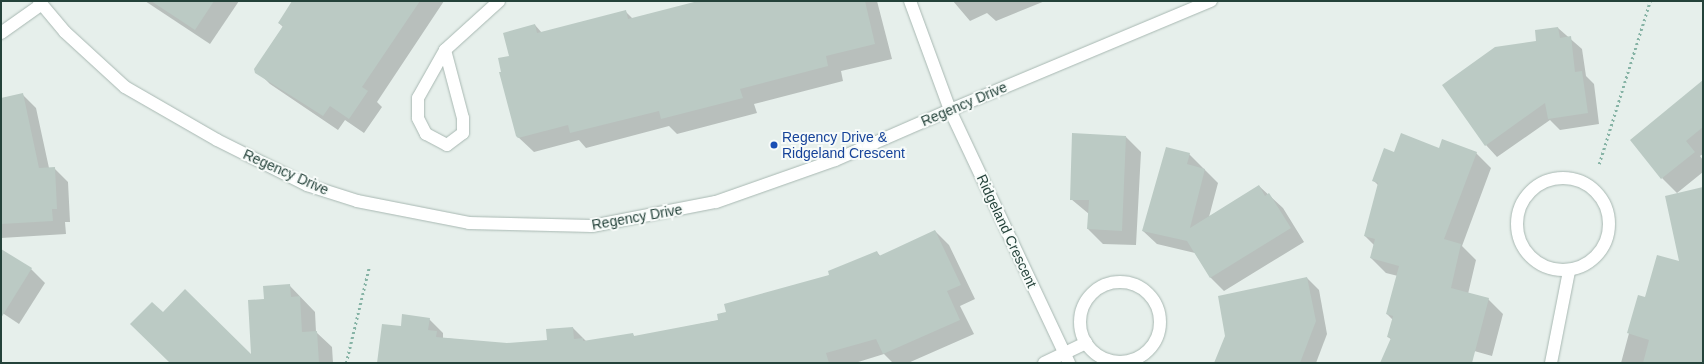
<!DOCTYPE html>
<style>
body{margin:0}
#map{position:relative;width:1704px;height:364px;overflow:hidden;background:#e6efeb;font-family:Arial,sans-serif}
div>[style]{position:absolute}
[style*='--x']{left:calc(var(--x)*1px);top:calc(var(--y)*1px);width:calc(var(--w)*1px);rotate:calc(var(--a)*1deg)}
.shadow>*{inset:0;background:#0003}
.building>*{inset:0;background:#bbcac4}
.path>*{height:2.5px;margin-top:-1.25px;transform-origin:0;background:repeating-linear-gradient(90deg,#86b3a5 0 2px,transparent 0 5px)}
.roads{filter:drop-shadow(0 0 1px #a8b8b2) drop-shadow(0 0 1px #a8b8b2)}
.minor>*{height:12px;margin:-6px;padding:0 6px;transform-origin:6px;border-radius:6px;background:#fff}
.minor>.ring{margin:-6px;padding:0;box-sizing:content-box;background:none;border:12px solid #fff;border-radius:50%}
.dots>*{width:11px;height:11px;translate:-50% -50%;box-sizing:border-box;border:2px solid #f7fbf9;border-radius:50%}
span{translate:-50% -50%;white-space:nowrap;text-align:center;line-height:1.15;-webkit-text-stroke:4px #f7fbf9;paint-order:stroke}
.street-label{font-size:14px;color:#24423a}
.transit-label{font-size:14px;color:#164399}
.left{translate:0 -50%;text-align:left}
.frame{position:absolute;inset:0;border:2px solid #24423a;pointer-events:none}
</style>
<div id="map">
<div class="shadow">
<i style="clip-path:polygon(145px 1px,239px 1px,210px 44px)"></i>
<i style="clip-path:polygon(294px 1px,444px 1px,377px 102px,382px 107px,364px 133px,345px 120px,338px 130px,270px 84px,255px 69px,283px 27px,279px 23px)"></i>
<i style="clip-path:polygon(701px 1px,877px 1px,892px 59px,841px 71px,843px 81px,754px 104px,757px 113px,677px 134px,669px 126px,586px 148px,579px 140px,534px 152px,517px 136px,503px 72px,510px 56px,535px 25px,542px 33px,625px 11px,633px 19px)"></i>
<i style="clip-path:polygon(953px 1px,1045px 1px,996px 21px,987px 13px,970px 21px)"></i>
<i style="clip-path:polygon(1558px 28px,1582px 49px,1586px 76px,1594px 84px,1599px 124px,1560px 130px,1550px 120px,1497px 157px,1486px 145px,1538px 42px)"></i>
<i style="clip-path:polygon(1703px 87px,1703px 154px,1700px 156px,1703px 160px,1703px 172px,1677px 193px,1662px 178px)"></i>
<i style="clip-path:polygon(22px 94px,36px 108px,49px 168px,54px 168px,68px 182px,70px 222px,65px 222px,66px 234px,1px 238px,1px 99px)"></i>
<i style="clip-path:polygon(1126px 137px,1141px 152px,1136px 245px,1103px 244px,1088px 229px,1089px 214px,1071px 199px)"></i>
<i style="clip-path:polygon(1439px 149px,1476px 153px,1491px 168px,1462px 246px,1476px 260px,1468px 294px,1488px 299px,1503px 314px,1492px 356px,1453px 345px,1461px 363px,1382px 363px,1392px 340px,1388px 337px,1393px 320px,1387px 314px,1398px 276px,1386px 273px,1371px 258px,1374px 245px,1365px 236px,1379px 186px,1373px 180px,1395px 153px)"></i>
<i style="clip-path:polygon(1189px 154px,1218px 183px,1209px 217px,1259px 186px,1283px 208px,1304px 242px,1224px 291px,1211px 278px,1195px 253px,1157px 244px,1143px 231px)"></i>
<i style="clip-path:polygon(1703px 188px,1703px 363px,1621px 363px,1639px 296px,1646px 298px,1680px 263px)"></i>
<i style="clip-path:polygon(935px 231px,949px 245px,975px 299px,960px 306px,974px 334px,908px 363px,893px 363px,884px 354px,855px 363px,378px 363px,402px 328px,429px 319px,443px 333px,443px 338px,507px 344px,548px 341px,573px 328px,587px 342px,633px 335px,635px 337px,720px 320px,830px 275px,877px 252px,881px 257px)"></i>
<i style="clip-path:polygon(1px 251px,31px 269px,45px 283px,19px 324px,1px 312px)"></i>
<i style="clip-path:polygon(1307px 278px,1319px 290px,1327px 334px,1316px 363px,1215px 363px)"></i>
<i style="clip-path:polygon(290px 286px,315px 312px,316px 332px,332px 347px,333px 363px,171px 363px,163px 313px,252px 356px,265px 300px)"></i>
</div>
<div class="building">
<i style="clip-path:polygon(151px 1px,214px 1px,195px 30px)"></i>
<i style="clip-path:polygon(292px 1px,420px 1px,362px 87px,368px 91px,349px 119px,330px 106px,323px 116px,255px 73px,254px 69px,283px 26px,278px 23px)"></i>
<i style="clip-path:polygon(698px 1px,865px 1px,875px 44px,826px 56px,828px 66px,740px 89px,743px 98px,661px 119px,659px 111px,570px 133px,568px 125px,518px 138px,516px 136px,499px 72px,501px 72px,498px 58px,509px 56px,503px 33px,535px 24px,537px 33px,626px 10px,628px 19px)"></i>
<i style="clip-path:polygon(1558px 27px,1560px 38px,1571px 36px,1575px 72px,1582px 71px,1588px 113px,1548px 119px,1545px 103px,1485px 146px,1442px 85px,1495px 47px,1536px 41px,1535px 30px)"></i>
<i style="clip-path:polygon(1703px 80px,1703px 127px,1686px 141px,1695px 152px,1661px 179px,1630px 140px)"></i>
<i style="clip-path:polygon(23px 93px,39px 168px,55px 167px,57px 209px,52px 209px,53px 221px,1px 224px,1px 98px)"></i>
<i style="clip-path:polygon(1072px 133px,1126px 136px,1122px 231px,1087px 229px,1089px 200px,1070px 200px)"></i>
<i style="clip-path:polygon(1401px 133px,1439px 148px,1442px 139px,1477px 152px,1444px 239px,1461px 244px,1451px 288px,1489px 298px,1472px 363px,1380px 363px,1391px 338px,1387px 337px,1393px 316px,1386px 314px,1399px 266px,1370px 258px,1375px 239px,1364px 236px,1378px 183px,1372px 181px,1384px 148px,1394px 152px)"></i>
<i style="clip-path:polygon(1166px 147px,1190px 153px,1187px 164px,1205px 169px,1190px 228px,1259px 185px,1265px 196px,1269px 193px,1291px 228px,1210px 278px,1187px 241px,1142px 231px)"></i>
<i style="clip-path:polygon(1703px 187px,1703px 363px,1643px 363px,1649px 340px,1627px 333px,1638px 295px,1645px 297px,1657px 255px,1679px 261px,1665px 196px)"></i>
<i style="clip-path:polygon(935px 230px,961px 285px,947px 291px,960px 320px,883px 354px,876px 339px,826px 353px,829px 363px,377px 363px,382px 324px,401px 326px,402px 314px,430px 318px,428px 330px,437px 331px,436px 337px,507px 343px,547px 340px,546px 329px,573px 327px,574px 339px,583px 338px,583px 341px,633px 333px,634px 336px,718px 320px,717px 314px,726px 312px,724px 304px,829px 275px,828px 271px,877px 251px,879px 256px)"></i>
<i style="clip-path:polygon(1px 249px,32px 268px,1px 318px)"></i>
<i style="clip-path:polygon(1307px 277px,1316px 321px,1300px 363px,1214px 363px,1225px 336px,1218px 296px)"></i>
<i style="clip-path:polygon(290px 284px,291px 297px,300px 296px,302px 332px,317px 331px,319px 363px,170px 363px,130px 324px,152px 302px,163px 312px,185px 289px,251px 354px,248px 300px,264px 299px,263px 286px)"></i>
</div>
<div class="path">
<i style="--x:1599;--y:164;--w:171;--a:-72.6"></i>
<i style="--x:346;--y:363;--w:99;--a:-76.5"></i>
</div>
<div class="roads">
<div class="minor">
<i style="--x:39;--y:1;--w:40;--a:50"></i>
<i style="--x:65;--y:32;--w:81;--a:42.5"></i>
<i style="--x:125;--y:87;--w:106;--a:29.9"></i>
<i style="--x:217;--y:140;--w:101;--a:26.6"></i>
<i style="--x:307;--y:185;--w:52;--a:17.7"></i>
<i style="--x:357;--y:201;--w:114;--a:11.1"></i>
<i style="--x:469;--y:223;--w:123;--a:1.4"></i>
<i style="--x:592;--y:226;--w:126;--a:-11"></i>
<i style="--x:716;--y:202;--w:126;--a:-19.4"></i>
<i style="--x:835;--y:160;--w:125;--a:-23.5"></i>
<i style="--x:950;--y:110;--w:283;--a:-22.7"></i>
<i style="--x:910;--y:1;--w:116;--a:69.8"></i>
<i style="--x:950;--y:110;--w:280;--a:64.8"></i>
<i style="--x:1;--y:33;--w:50;--a:-35.3"></i>
<i style="--x:445;--y:50;--w:70;--a:75.2"></i>
<i style="--x:463;--y:118;--w:15;--a:90"></i>
<i style="--x:463;--y:133;--w:20;--a:143"></i>
<i style="--x:447;--y:145;--w:24;--a:-152"></i>
<i style="--x:426;--y:134;--w:18;--a:-117"></i>
<i style="--x:418;--y:118;--w:20;--a:-90"></i>
<i style="--x:418;--y:98;--w:55;--a:-60.6"></i>
<i style="--x:445;--y:50;--w:73;--a:-42.2"></i>
<i class="ring" style="left:1517px;top:178px;width:80px;height:80px"></i>
<i class="ring" style="left:1080px;top:282px;width:68px;height:68px"></i>
<i style="--x:1044;--y:363;--w:47;--a:-25.5"></i>
<i style="--x:1551;--y:363;--w:94;--a:-78.9"></i>
</div>
</div>
<div class="dots">
<i style="left:774px;top:145px;background:#1a4fb4"></i>
</div>
<div class="street-label">
<span style="left:964px;top:104px;rotate:-23deg">Regency Drive</span>
<span style="left:286px;top:172px;rotate:24deg">Regency Drive</span>
<span style="left:637px;top:217px;rotate:-10deg">Regency Drive</span>
<span style="left:1007px;top:231px;rotate:65deg">Ridgeland Crescent</span>
</div>
<div class="transit-label">
<span class="left" style="left:782px;top:145px">Regency Drive &amp;<br>Ridgeland Crescent</span>
</div>
<div class="frame"></div>
</div>
